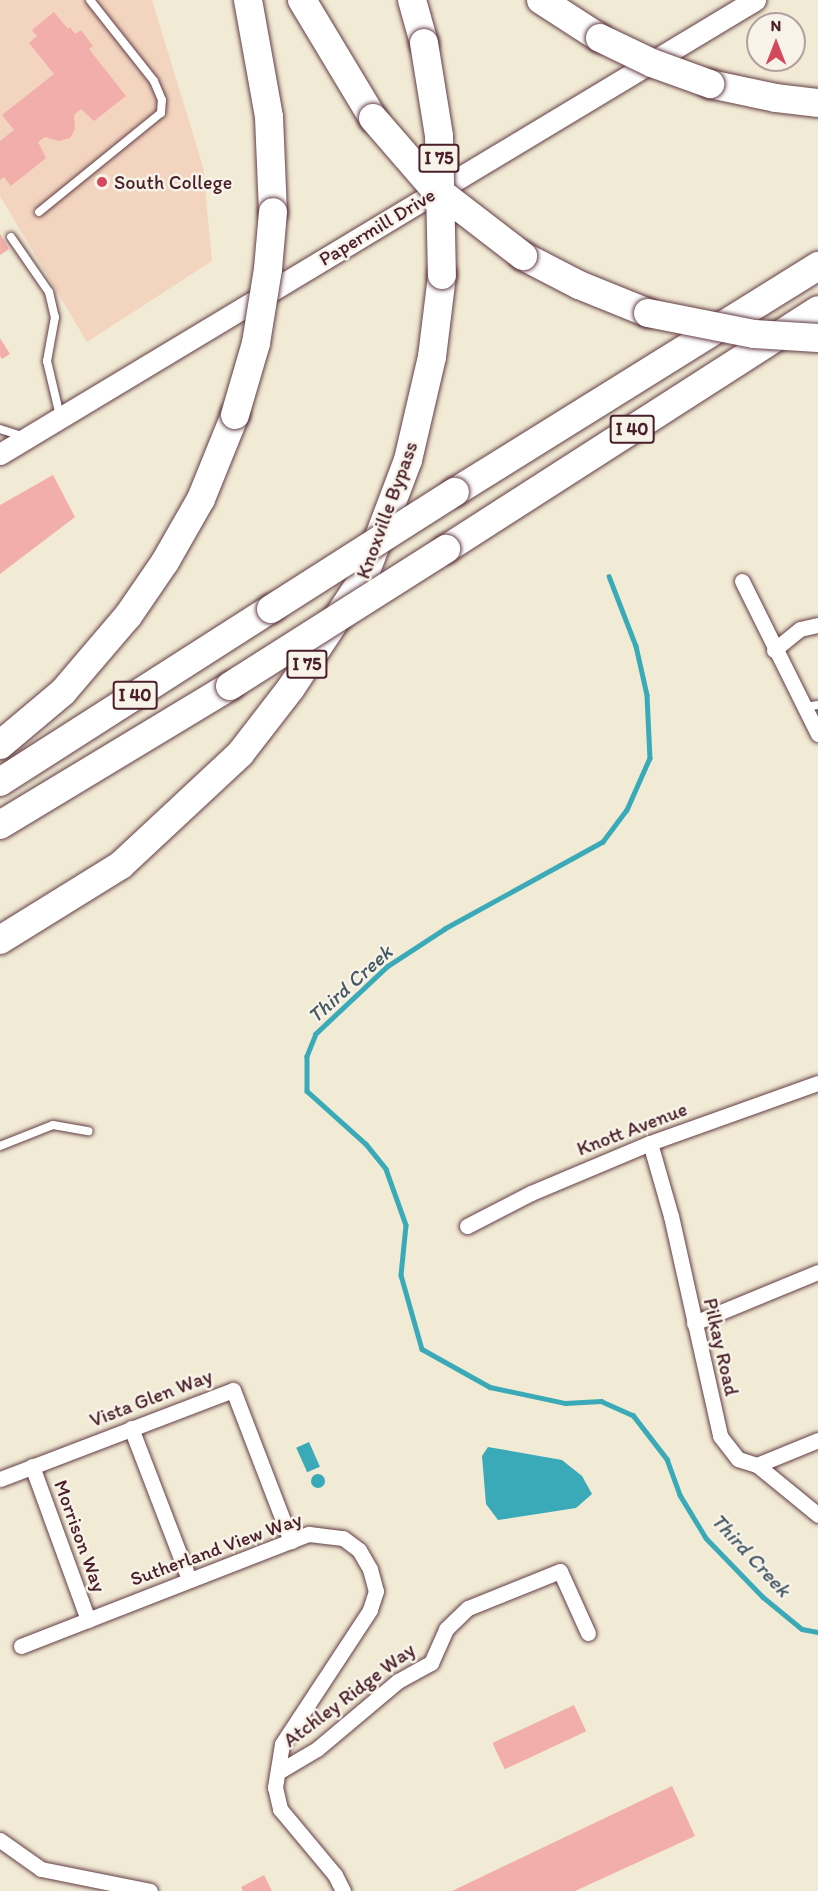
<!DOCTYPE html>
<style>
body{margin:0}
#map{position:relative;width:818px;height:1891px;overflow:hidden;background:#f1ead4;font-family:Itim,sans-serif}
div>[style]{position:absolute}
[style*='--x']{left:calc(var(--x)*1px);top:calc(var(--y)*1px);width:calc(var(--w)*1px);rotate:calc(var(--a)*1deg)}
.built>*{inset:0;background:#f3d4bf}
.water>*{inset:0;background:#3aaab8;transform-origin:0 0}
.round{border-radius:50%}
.stream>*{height:4.5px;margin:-2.25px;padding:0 2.25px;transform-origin:2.25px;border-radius:2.25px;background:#3aaab8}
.building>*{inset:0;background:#f2aeaa;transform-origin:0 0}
.roads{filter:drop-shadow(0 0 2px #633d44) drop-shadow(0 0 2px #633d44)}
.service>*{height:8px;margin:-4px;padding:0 4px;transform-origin:4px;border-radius:4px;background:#fff}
.minor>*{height:15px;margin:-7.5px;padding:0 7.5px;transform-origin:7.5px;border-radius:7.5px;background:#fff}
.secondary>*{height:21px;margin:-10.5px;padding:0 10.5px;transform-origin:10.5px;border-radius:10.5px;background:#fff}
.motorway>*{height:28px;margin:-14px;padding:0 14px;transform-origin:14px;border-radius:14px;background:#fff}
.bridges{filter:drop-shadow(0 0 2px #633d44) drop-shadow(0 0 2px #633d44)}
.motorway-bridge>*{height:28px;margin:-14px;padding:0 14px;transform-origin:14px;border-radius:14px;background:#fff}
.dots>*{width:16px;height:16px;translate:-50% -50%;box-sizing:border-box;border:3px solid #f7f3e8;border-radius:50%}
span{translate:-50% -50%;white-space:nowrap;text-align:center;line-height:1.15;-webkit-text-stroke:5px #f7f3e8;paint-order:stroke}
.shield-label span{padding:2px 4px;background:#f7f3e8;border:2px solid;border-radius:4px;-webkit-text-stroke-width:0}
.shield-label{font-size:18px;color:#4a1f2b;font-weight:700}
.poi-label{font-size:20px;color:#4a1f2b}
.left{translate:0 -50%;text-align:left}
.street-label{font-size:20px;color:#4a1f2b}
.water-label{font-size:21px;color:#445763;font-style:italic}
.north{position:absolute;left:746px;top:12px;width:60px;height:60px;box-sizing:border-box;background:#f7f3e8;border:2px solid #b29e9c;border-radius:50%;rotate:0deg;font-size:16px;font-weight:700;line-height:24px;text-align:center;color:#4a1f2b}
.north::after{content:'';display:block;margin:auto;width:21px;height:27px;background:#d1495b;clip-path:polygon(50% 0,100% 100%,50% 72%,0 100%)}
</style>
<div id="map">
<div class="built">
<i style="clip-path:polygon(0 0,152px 0,203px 167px,212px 261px,87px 342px,0 196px)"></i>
</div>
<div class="water">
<i style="left:309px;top:1442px;width:27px;height:14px;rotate:66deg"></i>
<i style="clip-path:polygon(488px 1447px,562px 1460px,582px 1476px,592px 1494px,576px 1508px,498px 1520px,486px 1504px,482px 1456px)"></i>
<i class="round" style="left:311px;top:1474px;width:14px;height:14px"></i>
</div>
<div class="stream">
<i style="--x:609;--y:576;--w:75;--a:68.9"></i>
<i style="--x:636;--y:646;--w:50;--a:77.3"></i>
<i style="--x:647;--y:695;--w:63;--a:87.3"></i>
<i style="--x:650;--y:758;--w:57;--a:113.9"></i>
<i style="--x:627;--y:810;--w:40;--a:127"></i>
<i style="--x:603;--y:842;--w:180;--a:151.2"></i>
<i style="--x:445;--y:929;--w:69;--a:146.8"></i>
<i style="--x:387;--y:967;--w:98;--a:136.7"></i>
<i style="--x:316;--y:1034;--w:24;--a:112"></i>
<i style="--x:307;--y:1056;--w:35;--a:90"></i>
<i style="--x:307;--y:1091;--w:79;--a:41.9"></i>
<i style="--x:366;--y:1144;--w:32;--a:51"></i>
<i style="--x:386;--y:1169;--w:59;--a:70.3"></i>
<i style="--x:406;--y:1225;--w:50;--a:95.7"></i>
<i style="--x:401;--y:1275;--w:77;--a:74.2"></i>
<i style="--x:422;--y:1349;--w:78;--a:29.2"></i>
<i style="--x:490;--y:1387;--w:77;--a:12"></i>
<i style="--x:565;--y:1403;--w:36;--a:-3"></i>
<i style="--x:601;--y:1401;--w:35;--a:24"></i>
<i style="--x:633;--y:1415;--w:56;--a:52.3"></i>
<i style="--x:667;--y:1459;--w:38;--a:70"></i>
<i style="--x:680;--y:1495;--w:50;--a:58.8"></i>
<i style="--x:706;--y:1538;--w:82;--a:46"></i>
<i style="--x:763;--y:1597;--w:50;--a:39.4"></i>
<i style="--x:802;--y:1629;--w:16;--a:11"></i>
</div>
<div class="building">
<i style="clip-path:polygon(54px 12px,68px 29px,70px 27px,75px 34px,81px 30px,93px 46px,89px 49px,126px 96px,94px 121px,81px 109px,74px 115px,75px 129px,70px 138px,59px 141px,45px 137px,38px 142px,46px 158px,11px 186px,4px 177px,0 180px,0 141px,14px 130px,2px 115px,54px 74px,29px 43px,37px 36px,32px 30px)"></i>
<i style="clip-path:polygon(0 234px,9px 249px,0 255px)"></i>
<i style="clip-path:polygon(0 338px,10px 354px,2px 359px,0 356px)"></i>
<i style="clip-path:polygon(53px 475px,75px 517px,0 574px,0 505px)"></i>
<i style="left:574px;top:1705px;width:29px;height:90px;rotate:65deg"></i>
<i style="clip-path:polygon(672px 1786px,695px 1836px,575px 1891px,452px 1891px)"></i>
<i style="clip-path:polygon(264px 1875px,272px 1891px,243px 1891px,241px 1887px)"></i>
</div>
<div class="roads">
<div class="service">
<i style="--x:39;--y:212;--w:157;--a:-39.1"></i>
<i style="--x:161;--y:113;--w:13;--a:-86"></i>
<i style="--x:162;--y:100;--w:21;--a:-113"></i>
<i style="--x:154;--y:81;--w:103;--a:-128.3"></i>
<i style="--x:11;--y:237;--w:67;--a:55.4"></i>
<i style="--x:49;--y:292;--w:26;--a:77"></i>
<i style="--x:55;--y:317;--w:45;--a:100.3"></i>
<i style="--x:47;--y:361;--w:57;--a:76.7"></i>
<i style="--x:0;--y:429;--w:26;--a:18"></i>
<i style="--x:804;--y:707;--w:14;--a:-8"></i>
<i style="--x:0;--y:1146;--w:57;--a:-21.6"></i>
<i style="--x:53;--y:1125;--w:36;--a:10"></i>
</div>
<div class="minor">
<i style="--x:742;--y:581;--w:171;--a:63.6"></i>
<i style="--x:774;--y:650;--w:33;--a:-39"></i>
<i style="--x:800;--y:629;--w:18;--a:-13"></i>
<i style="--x:650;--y:1143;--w:76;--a:74"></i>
<i style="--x:671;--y:1216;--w:225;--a:77.4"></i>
<i style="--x:720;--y:1436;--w:29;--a:52"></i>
<i style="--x:738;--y:1459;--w:20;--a:18"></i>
<i style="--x:757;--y:1465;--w:79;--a:39.3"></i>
<i style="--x:467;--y:1226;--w:72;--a:-27.3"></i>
<i style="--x:531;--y:1193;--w:129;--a:-22.8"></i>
<i style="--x:650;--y:1143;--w:178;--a:-19.7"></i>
<i style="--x:694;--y:1323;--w:134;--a:-22.4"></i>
<i style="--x:131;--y:1428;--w:162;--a:69"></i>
<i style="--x:757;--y:1465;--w:66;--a:-22.3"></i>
<i style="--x:32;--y:1466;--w:164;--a:70"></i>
<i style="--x:0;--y:1479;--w:249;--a:-20.9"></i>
<i style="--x:233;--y:1390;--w:162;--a:69"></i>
<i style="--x:21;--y:1646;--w:309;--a:-21.3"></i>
<i style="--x:309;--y:1534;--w:34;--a:7"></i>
<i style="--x:343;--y:1538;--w:20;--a:37"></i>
<i style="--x:359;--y:1550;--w:22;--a:60"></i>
<i style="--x:370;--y:1569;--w:23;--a:75"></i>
<i style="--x:376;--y:1591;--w:20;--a:108"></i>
<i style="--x:370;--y:1610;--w:160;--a:123.3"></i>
<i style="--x:282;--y:1744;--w:44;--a:99.2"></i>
<i style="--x:275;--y:1787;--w:23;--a:77"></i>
<i style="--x:280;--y:1809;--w:86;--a:50.2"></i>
<i style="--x:335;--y:1875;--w:18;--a:63"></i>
<i style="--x:278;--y:1772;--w:45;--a:-30.5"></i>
<i style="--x:317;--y:1749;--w:106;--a:-40"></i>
<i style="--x:398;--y:1681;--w:38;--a:-29"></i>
<i style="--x:431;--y:1663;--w:37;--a:-66"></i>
<i style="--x:446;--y:1629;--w:30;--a:-44"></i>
<i style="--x:468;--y:1608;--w:99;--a:-21.9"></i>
<i style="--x:560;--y:1571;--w:68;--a:65.7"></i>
<i style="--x:0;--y:1840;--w:50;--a:35.3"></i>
<i style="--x:41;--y:1869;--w:111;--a:11.4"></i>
</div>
<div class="secondary">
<i style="--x:0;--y:454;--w:881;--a:-31.02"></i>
</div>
<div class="motorway">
<i style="--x:248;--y:0;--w:119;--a:79.8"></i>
<i style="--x:269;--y:117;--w:95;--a:87.6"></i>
<i style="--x:302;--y:0;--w:138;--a:59"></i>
<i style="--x:412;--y:0;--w:45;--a:74.4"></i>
<i style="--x:541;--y:0;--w:70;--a:32.8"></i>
<i style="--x:710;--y:84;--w:67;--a:12"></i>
<i style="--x:776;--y:98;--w:42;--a:6.8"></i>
<i style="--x:523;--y:256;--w:63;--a:27.4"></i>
<i style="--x:579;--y:285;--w:74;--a:22.1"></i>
<i style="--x:455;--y:492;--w:428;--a:-31.9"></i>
<i style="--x:446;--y:549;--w:442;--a:-32.7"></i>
<i style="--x:0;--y:745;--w:82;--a:-40.1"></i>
<i style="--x:63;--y:692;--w:100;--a:-49.5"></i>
<i style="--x:128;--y:616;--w:65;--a:-55.6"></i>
<i style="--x:165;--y:562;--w:73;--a:-60.3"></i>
<i style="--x:201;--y:499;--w:91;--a:-68"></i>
<i style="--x:0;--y:782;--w:322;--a:-32.6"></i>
<i style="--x:0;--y:825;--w:269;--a:-31.1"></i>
<i style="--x:0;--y:940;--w:142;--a:-31.8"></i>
<i style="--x:121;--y:865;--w:163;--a:-43"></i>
<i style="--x:240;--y:754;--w:83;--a:-52.3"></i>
<i style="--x:291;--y:688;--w:131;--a:-56.6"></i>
<i style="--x:363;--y:579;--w:127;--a:-69.3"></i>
<i style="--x:408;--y:460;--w:106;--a:-76.9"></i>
<i style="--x:432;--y:357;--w:83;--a:-83"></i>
</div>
</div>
<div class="bridges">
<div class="motorway-bridge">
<i style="--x:600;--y:38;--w:58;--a:25.7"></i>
<i style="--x:652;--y:63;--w:62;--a:19.9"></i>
<i style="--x:424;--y:43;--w:94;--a:80.8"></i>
<i style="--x:439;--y:136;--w:139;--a:88.8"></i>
<i style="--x:373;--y:118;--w:90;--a:49.1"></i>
<i style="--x:432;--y:186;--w:115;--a:37.6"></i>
<i style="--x:648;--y:313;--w:108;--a:11.2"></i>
<i style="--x:754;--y:334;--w:64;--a:3.6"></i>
<i style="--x:235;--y:415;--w:75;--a:-73.7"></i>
<i style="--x:256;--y:343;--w:75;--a:-80.8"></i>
<i style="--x:268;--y:269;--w:57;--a:-85"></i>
<i style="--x:271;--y:609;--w:218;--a:-32.5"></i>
<i style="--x:230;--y:686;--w:256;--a:-32.4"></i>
</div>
</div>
<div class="dots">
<i style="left:102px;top:182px;background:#d1495b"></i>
</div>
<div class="shield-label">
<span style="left:439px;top:158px">I 75</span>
<span style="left:632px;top:429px">I 40</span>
<span style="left:307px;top:664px">I 75</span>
<span style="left:135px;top:695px">I 40</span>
</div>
<div class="poi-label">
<span class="left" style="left:114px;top:182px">South College</span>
</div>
<div class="street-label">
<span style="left:377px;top:227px;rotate:-31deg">Papermill Drive</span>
<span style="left:387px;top:510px;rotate:-70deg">Knoxville Bypass</span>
<span style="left:632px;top:1129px;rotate:-21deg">Knott Avenue</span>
<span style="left:721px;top:1347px;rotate:77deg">Pilkay Road</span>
<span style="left:151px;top:1398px;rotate:-21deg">Vista Glen Way</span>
<span style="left:80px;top:1536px;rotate:70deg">Morrison Way</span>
<span style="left:216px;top:1549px;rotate:-20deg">Sutherland View Way</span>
<span style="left:349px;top:1695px;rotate:-37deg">Atchley Ridge Way</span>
</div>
<div class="water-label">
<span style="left:350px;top:984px;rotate:-42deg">Third Creek</span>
<span style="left:751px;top:1555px;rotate:47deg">Third Creek</span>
</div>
<div class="north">N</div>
</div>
